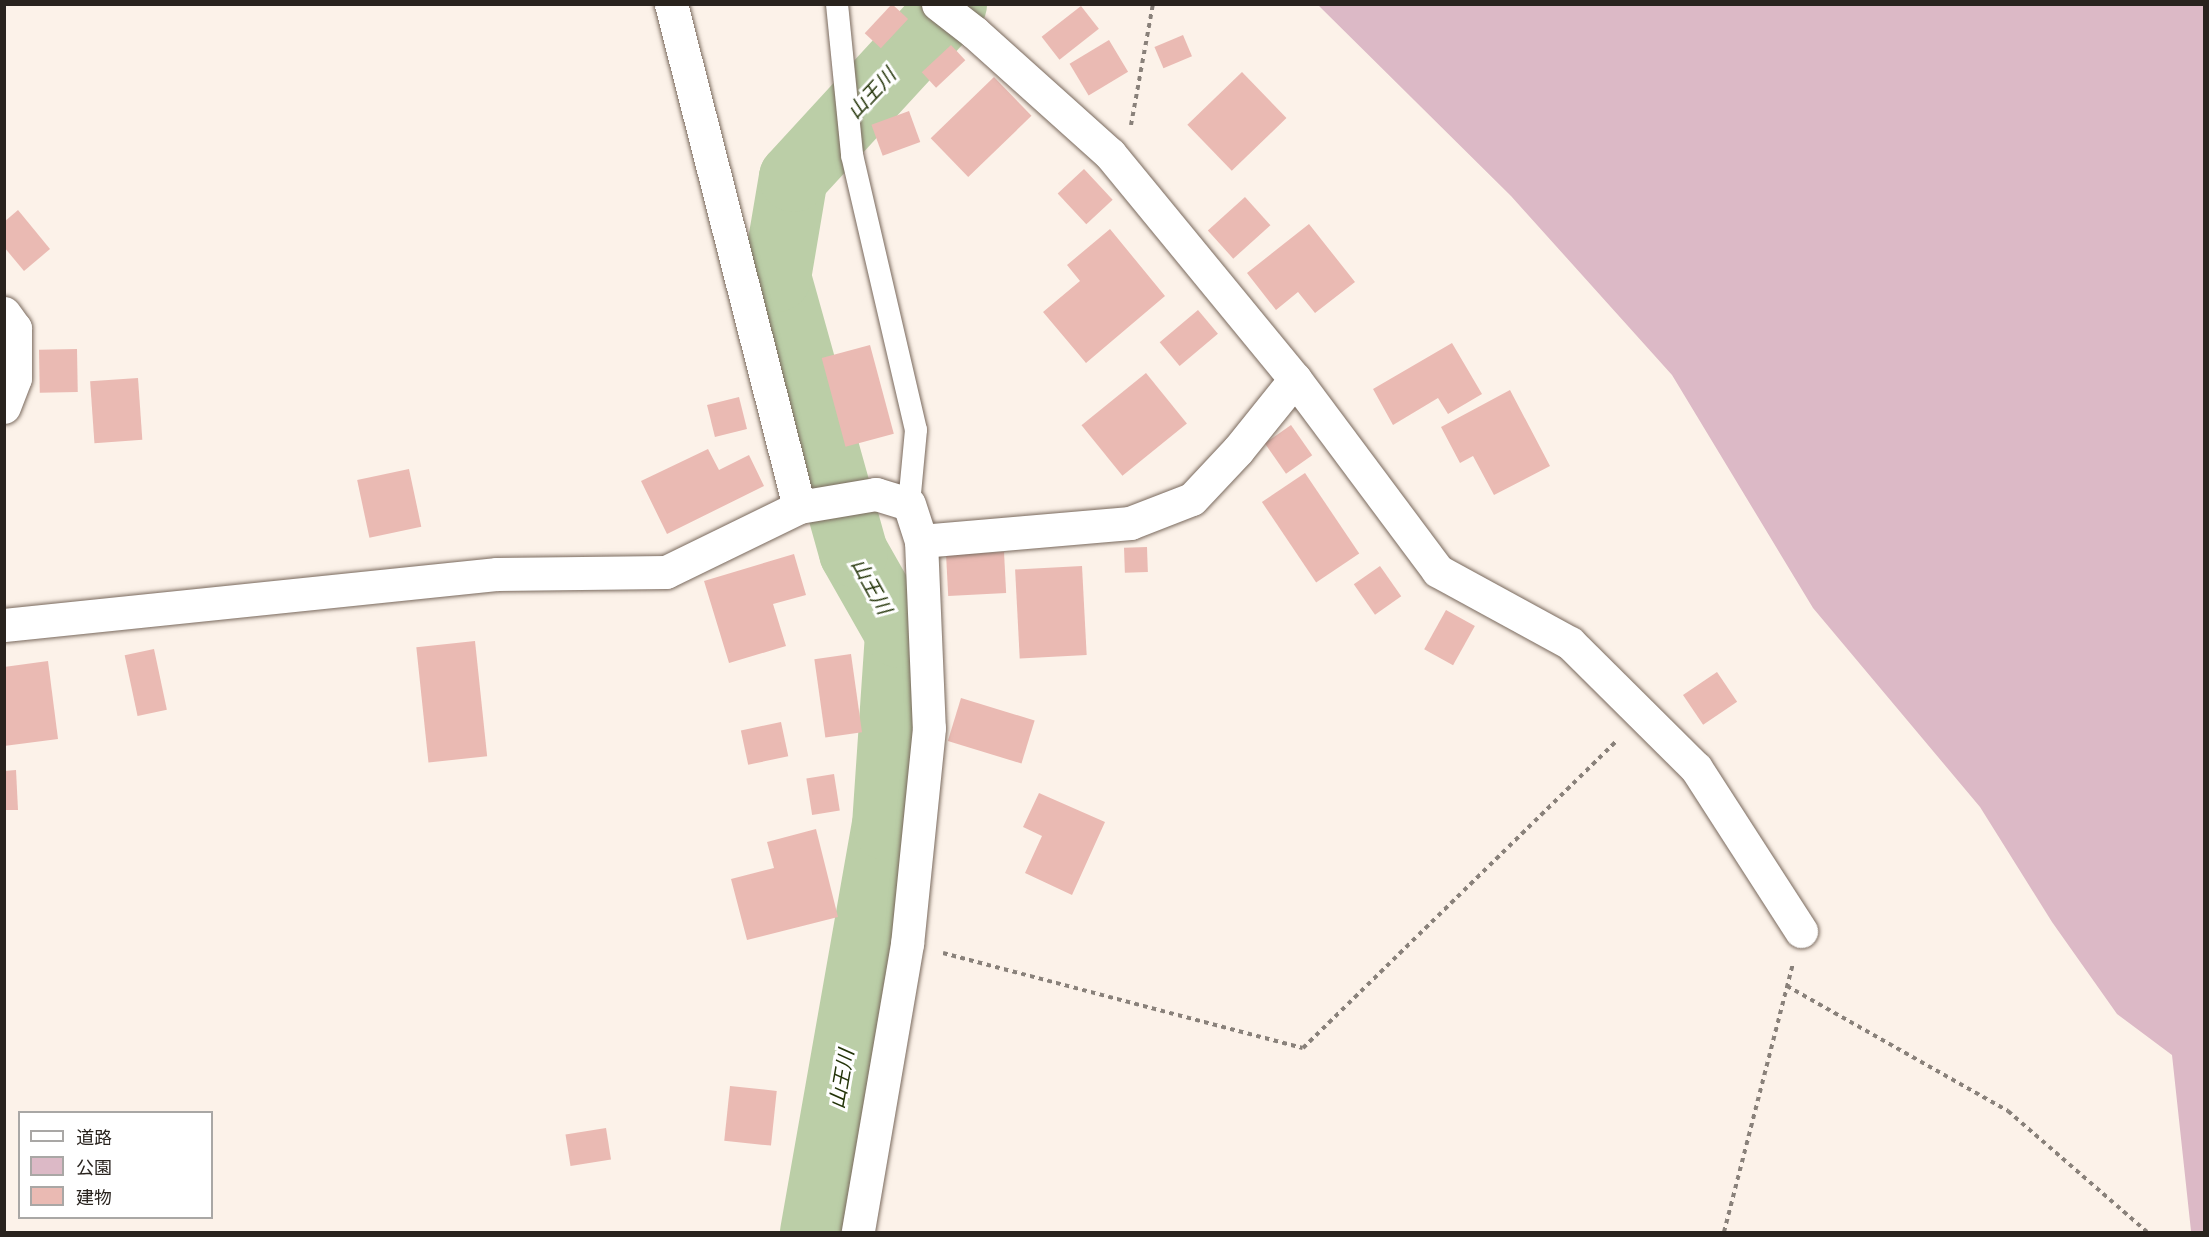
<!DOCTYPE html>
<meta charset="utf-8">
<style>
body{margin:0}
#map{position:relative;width:2209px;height:1237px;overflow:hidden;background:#fcf2e9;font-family:Mulish,"Noto Sans JP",sans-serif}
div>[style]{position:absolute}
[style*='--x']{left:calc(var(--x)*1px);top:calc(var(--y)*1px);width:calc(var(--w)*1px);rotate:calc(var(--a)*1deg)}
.green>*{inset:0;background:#dcb9c6}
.river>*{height:69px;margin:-34.5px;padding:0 34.5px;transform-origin:34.5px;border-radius:34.5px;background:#bbcea7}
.building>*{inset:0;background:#eabab3;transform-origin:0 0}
.path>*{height:4px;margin-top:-2px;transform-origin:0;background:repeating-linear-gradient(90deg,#89817a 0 4.5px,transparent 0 9px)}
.roads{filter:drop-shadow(0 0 2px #79695d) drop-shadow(0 0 2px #79695d)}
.lane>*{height:22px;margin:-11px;padding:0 11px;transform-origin:11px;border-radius:11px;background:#fff}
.street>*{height:33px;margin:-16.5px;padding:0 16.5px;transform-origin:16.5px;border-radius:16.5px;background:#fff}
span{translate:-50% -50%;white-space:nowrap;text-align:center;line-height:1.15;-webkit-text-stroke:6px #fff;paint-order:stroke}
.water-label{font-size:20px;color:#233408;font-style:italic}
.frame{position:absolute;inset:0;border:6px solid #29231e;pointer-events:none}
.legend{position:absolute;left:18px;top:1111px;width:195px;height:108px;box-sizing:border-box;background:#fff;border:2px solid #a9a7a5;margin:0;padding:8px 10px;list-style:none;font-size:18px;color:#29231e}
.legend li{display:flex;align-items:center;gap:12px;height:30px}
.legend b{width:30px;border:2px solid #a9a7a5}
</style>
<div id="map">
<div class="green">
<i style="clip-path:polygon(1318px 5px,2204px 5px,2204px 1232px,2191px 1231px,2172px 1055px,2117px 1014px,2052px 922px,1980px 807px,1813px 608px,1672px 375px,1511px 196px)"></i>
</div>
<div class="river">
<i style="--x:814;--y:1232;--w:413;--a:-80"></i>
<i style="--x:886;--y:825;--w:192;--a:-86.1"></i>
<i style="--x:899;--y:633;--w:93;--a:-119.6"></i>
<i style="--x:853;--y:552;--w:286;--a:-105.6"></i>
<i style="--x:776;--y:277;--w:101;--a:-80.4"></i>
<i style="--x:793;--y:177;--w:235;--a:-47.4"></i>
</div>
<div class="building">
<i style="left:892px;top:4px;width:22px;height:40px;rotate:43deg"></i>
<i style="left:1081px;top:6px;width:29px;height:50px;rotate:52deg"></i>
<i style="left:1183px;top:35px;width:23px;height:31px;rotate:67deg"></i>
<i style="left:1109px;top:40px;width:37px;height:46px;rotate:59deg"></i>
<i style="left:951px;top:45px;width:21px;height:40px;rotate:47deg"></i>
<i style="left:1242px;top:72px;width:64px;height:76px;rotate:46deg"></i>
<i style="left:994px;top:77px;width:54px;height:88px;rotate:46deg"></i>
<i style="left:909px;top:111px;width:33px;height:40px;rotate:70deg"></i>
<i style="left:1084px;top:169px;width:42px;height:36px;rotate:47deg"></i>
<i style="left:1245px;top:197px;width:38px;height:50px;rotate:48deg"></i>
<i style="clip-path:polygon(18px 210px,50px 249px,24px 271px,4px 247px,4px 222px)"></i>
<i style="clip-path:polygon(1309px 224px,1355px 282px,1315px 313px,1298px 292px,1276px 310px,1247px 273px)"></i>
<i style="clip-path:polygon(1110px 229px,1165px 296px,1086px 363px,1043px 312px,1080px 281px,1067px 265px)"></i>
<i style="left:1198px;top:310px;width:31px;height:50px;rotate:50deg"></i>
<i style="clip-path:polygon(1452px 343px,1482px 394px,1448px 414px,1438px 398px,1393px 425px,1373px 389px)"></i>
<i style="left:870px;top:345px;width:92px;height:50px;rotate:75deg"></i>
<i style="left:77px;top:349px;width:43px;height:38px;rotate:89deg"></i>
<i style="left:1146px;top:373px;width:65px;height:83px;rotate:51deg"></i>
<i style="left:138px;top:378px;width:62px;height:48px;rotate:86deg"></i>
<i style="clip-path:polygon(1510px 390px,1550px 466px,1494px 495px,1473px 456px,1460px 463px,1441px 427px)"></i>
<i style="left:739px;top:397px;width:33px;height:33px;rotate:76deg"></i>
<i style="left:1291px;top:425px;width:37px;height:32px;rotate:55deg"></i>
<i style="clip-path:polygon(708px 449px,719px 470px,749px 455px,764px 486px,667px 534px,641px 481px)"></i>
<i style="left:409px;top:469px;width:59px;height:53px;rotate:78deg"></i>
<i style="left:1305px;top:473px;width:97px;height:52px;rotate:56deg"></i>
<i style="left:1147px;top:547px;width:25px;height:23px;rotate:88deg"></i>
<i style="left:1004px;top:552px;width:41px;height:58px;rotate:87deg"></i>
<i style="clip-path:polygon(794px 554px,806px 595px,773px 604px,786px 646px,729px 663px,704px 581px)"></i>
<i style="left:1082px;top:566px;width:89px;height:67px;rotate:87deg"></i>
<i style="left:1380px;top:566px;width:37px;height:32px;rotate:55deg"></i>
<i style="left:1446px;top:610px;width:33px;height:45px;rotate:29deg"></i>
<i style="left:475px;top:641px;width:116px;height:59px;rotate:84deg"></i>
<i style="left:154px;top:649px;width:62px;height:30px;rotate:78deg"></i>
<i style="left:851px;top:654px;width:79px;height:37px;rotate:82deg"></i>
<i style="clip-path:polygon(48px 661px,58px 739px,4px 746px,4px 667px)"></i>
<i style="left:1717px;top:672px;width:36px;height:41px;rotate:56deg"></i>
<i style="left:961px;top:698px;width:77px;height:45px;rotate:17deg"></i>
<i style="left:781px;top:722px;width:35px;height:41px;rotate:78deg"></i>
<i style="clip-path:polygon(16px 770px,18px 810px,4px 810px,4px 771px)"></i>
<i style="left:834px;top:774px;width:37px;height:28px;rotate:81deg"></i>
<i style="clip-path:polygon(1039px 793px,1105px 822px,1072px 895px,1025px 873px,1042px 836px,1023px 827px)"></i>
<i style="clip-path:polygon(816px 829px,838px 917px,747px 940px,731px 879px,774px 868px,767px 842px)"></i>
<i style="left:730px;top:1086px;width:47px;height:55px;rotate:6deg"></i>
<i style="left:606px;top:1128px;width:32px;height:41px;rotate:81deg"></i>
</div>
<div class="path">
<i style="--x:1131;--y:125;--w:123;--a:-79.7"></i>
<i style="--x:943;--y:953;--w:372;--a:14.8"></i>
<i style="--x:1303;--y:1048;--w:438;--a:-44.4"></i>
<i style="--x:1787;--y:986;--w:254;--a:29.5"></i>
<i style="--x:2008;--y:1111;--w:184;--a:41"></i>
<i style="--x:1724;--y:1232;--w:277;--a:-75.6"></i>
</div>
<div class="roads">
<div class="lane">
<i style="--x:837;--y:4;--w:152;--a:84.3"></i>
<i style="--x:852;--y:155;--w:282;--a:76.9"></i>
<i style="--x:916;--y:430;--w:74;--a:95.4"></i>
</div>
<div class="street">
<i style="--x:671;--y:4;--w:519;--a:75.72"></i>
<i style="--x:938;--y:4;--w:46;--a:37.9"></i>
<i style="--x:974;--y:32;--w:183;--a:41.9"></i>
<i style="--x:1110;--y:154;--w:291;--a:50.6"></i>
<i style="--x:1295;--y:379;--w:239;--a:53.3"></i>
<i style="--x:1438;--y:571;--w:150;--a:28.6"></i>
<i style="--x:1570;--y:643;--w:177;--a:44.8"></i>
<i style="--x:1696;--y:768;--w:194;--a:57.2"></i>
<i style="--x:4;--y:313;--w:19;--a:54"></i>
<i style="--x:15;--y:328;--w:50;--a:90"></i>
<i style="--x:15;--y:378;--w:31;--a:111"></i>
<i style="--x:921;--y:541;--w:210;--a:-4.9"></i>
<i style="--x:1130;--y:523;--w:66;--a:-21.2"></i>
<i style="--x:1192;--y:499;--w:67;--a:-46.8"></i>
<i style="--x:1238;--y:450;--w:91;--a:-51.2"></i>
<i style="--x:4;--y:625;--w:496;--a:-5.9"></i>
<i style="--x:497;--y:574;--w:169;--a:-0.7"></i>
<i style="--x:666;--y:572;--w:148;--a:-26"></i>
<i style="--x:799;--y:507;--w:78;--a:-9.6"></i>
<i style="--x:876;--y:494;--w:34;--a:17"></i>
<i style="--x:909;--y:504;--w:39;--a:72"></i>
<i style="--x:921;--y:541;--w:187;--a:87.6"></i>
<i style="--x:929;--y:728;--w:217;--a:95.8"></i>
<i style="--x:907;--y:944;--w:292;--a:99.7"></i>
</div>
</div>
<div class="water-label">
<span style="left:871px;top:93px;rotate:-47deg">山王川</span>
<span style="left:872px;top:586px;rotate:61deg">山王川</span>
<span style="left:841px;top:1079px;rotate:-80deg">山王川</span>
</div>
<div class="frame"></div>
<ul class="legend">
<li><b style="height:8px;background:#fff"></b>道路</li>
<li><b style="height:16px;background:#dcb9c6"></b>公園</li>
<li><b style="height:16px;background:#eabab3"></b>建物</li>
</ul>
</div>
